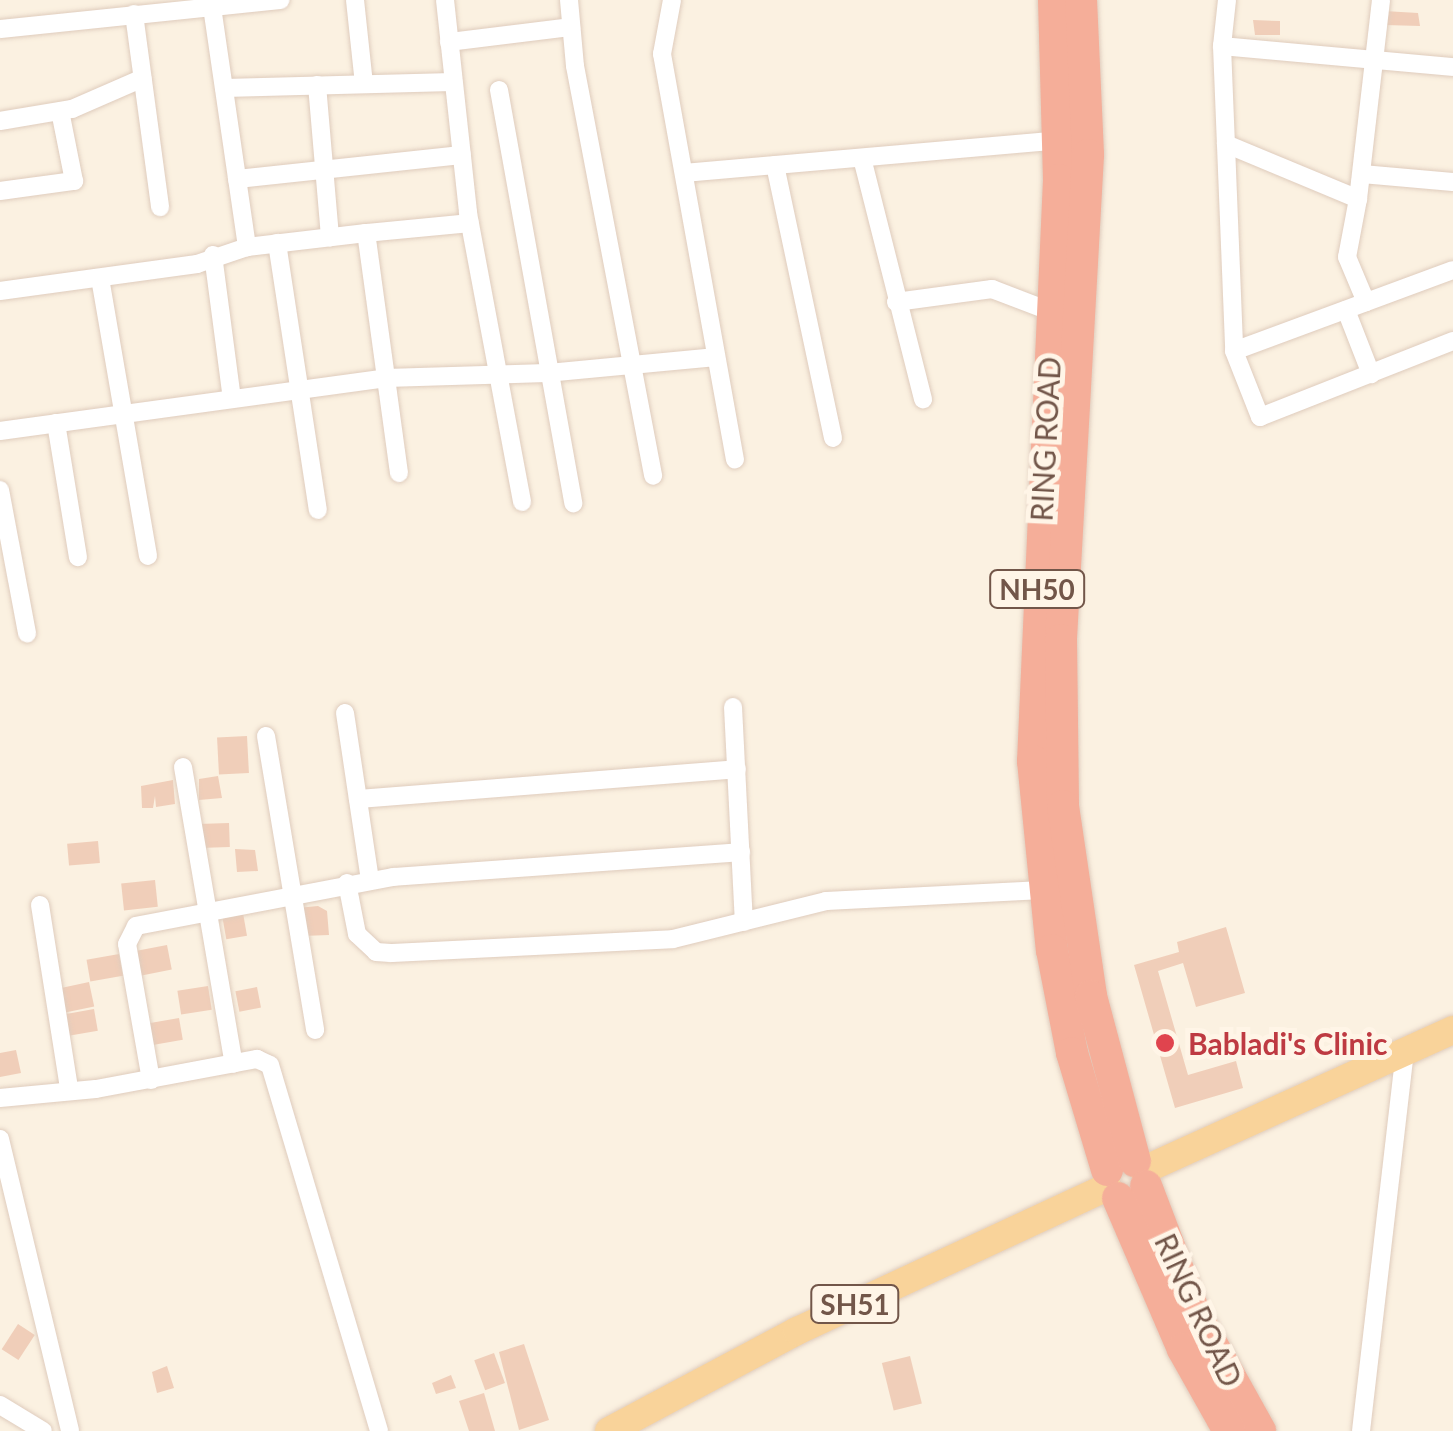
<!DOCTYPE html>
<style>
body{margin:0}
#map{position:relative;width:1453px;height:1431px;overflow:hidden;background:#fbf1e1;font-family:Lato,sans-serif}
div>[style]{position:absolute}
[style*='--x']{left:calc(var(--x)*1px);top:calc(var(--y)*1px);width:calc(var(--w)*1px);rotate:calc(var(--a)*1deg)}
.building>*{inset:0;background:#f0ceb9;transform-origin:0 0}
.roads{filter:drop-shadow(0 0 2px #dfccbd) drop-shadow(0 0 2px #dfccbd)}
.street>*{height:18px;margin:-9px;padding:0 9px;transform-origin:9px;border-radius:9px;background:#fff}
.primary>*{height:28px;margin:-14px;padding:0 14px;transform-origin:14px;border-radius:14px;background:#f9d39a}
.highway>*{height:32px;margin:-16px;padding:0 16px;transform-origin:16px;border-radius:16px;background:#f5ae99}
.dots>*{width:28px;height:28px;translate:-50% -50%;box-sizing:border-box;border:5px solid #fff5e7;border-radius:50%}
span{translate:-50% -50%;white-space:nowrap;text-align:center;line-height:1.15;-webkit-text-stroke:10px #fff5e7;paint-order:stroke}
.shield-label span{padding:2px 8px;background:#fff5e7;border:2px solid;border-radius:8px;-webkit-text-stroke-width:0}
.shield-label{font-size:28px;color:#725649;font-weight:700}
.street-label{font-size:30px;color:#725649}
.health-label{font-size:30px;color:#be3a42;font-weight:700}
.left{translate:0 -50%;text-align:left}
</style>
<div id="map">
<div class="building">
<i style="clip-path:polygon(1384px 11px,1418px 13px,1420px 26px,1385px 25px)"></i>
<i style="clip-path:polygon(1253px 20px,1280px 21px,1280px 35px,1255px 35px)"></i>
<i style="left:247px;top:736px;width:37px;height:30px;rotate:87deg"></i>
<i style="clip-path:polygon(218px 776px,222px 798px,199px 800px,199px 779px)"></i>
<i style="clip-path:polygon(173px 780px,175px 804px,156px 807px,155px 796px,153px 808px,142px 808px,141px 786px)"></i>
<i style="left:229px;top:823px;width:24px;height:31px;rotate:88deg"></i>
<i style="left:98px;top:841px;width:22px;height:31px;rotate:85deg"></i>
<i style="clip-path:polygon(235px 849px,255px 850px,258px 871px,237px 872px)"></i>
<i style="left:155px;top:880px;width:27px;height:34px;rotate:84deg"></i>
<i style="clip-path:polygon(318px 906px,327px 911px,329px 935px,302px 936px,297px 908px)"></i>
<i style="left:243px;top:913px;width:23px;height:21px;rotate:80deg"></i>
<i style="clip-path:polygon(1226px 927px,1245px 993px,1196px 1007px,1183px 963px,1158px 971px,1188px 1075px,1236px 1061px,1243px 1088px,1175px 1108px,1134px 965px,1179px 952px,1177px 942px)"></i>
<i style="left:167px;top:945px;width:25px;height:32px;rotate:79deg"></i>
<i style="left:119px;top:954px;width:22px;height:33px;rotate:80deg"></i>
<i style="left:89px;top:982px;width:25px;height:32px;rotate:78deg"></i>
<i style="left:208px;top:986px;width:24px;height:31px;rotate:81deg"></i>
<i style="left:257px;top:987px;width:21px;height:22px;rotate:79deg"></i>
<i style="left:94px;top:1009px;width:22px;height:31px;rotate:80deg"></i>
<i style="left:179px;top:1018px;width:22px;height:32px;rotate:80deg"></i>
<i style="clip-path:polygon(16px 1050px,21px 1073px,0 1077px,0 1053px)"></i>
<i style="left:18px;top:1324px;width:20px;height:30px;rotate:33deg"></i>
<i style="clip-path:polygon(524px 1344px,549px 1420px,519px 1430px,499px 1352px)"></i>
<i style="left:494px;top:1353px;width:32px;height:21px;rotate:70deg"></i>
<i style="left:910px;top:1356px;width:49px;height:29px;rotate:76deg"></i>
<i style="clip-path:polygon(167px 1366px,174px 1388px,157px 1393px,152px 1372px)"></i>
<i style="clip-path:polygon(451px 1375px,456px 1388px,436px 1394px,432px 1383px)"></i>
<i style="clip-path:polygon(484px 1393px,495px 1431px,469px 1431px,459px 1401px)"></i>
</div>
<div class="roads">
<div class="street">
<i style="--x:211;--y:0;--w:250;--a:81.7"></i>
<i style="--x:355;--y:0;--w:84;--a:83.9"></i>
<i style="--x:445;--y:0;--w:214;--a:83.8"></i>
<i style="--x:468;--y:213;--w:294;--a:79.4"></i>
<i style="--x:569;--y:0;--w:66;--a:84.8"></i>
<i style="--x:575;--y:66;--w:417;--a:79.2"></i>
<i style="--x:672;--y:0;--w:55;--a:100.5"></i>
<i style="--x:662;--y:54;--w:412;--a:79.8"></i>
<i style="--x:1227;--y:0;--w:46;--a:96.2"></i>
<i style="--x:1222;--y:46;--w:305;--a:87.7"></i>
<i style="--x:1234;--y:351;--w:71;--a:68.5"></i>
<i style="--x:1260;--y:417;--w:207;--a:-21.5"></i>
<i style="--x:134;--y:14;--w:195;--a:82.3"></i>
<i style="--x:0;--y:29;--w:282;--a:-5.9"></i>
<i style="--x:449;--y:42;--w:123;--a:-7"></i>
<i style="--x:1222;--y:46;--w:232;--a:5.2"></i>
<i style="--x:317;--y:85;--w:153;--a:85.1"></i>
<i style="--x:224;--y:88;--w:229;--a:-1.5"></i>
<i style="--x:499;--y:90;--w:420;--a:79.8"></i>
<i style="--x:0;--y:121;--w:73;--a:-9.5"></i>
<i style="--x:72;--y:109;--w:77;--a:-23.6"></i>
<i style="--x:1226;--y:144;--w:143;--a:22.6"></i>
<i style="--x:1358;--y:199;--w:200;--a:-83.4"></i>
<i style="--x:862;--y:158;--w:249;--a:75.8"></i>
<i style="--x:775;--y:165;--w:279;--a:78"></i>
<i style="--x:684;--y:173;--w:376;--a:-5"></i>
<i style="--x:1362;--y:174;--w:91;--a:5"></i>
<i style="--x:237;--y:179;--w:226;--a:-6.1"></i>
<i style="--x:0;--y:191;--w:75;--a:-7.7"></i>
<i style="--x:74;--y:181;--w:71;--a:-101.3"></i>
<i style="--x:1358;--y:199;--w:59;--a:100.7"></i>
<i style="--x:1347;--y:257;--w:49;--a:67.1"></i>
<i style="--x:277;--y:243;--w:270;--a:81.3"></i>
<i style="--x:213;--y:255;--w:145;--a:82.5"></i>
<i style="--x:100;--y:278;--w:282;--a:80.2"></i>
<i style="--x:0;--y:291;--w:199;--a:-7.8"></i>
<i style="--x:197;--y:264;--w:53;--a:-18.8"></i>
<i style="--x:247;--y:247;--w:120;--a:-6.7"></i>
<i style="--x:896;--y:302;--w:97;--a:-7.7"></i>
<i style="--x:992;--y:289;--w:64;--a:21"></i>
<i style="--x:1346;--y:310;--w:69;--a:68.7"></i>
<i style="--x:1234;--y:351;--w:233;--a:-20.3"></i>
<i style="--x:56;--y:423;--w:136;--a:80.7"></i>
<i style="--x:0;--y:431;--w:390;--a:-7.8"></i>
<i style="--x:386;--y:378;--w:161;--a:-1.8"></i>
<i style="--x:547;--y:373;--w:169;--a:-5.4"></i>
<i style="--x:399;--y:473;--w:242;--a:-97.8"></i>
<i style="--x:366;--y:233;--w:104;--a:-5.5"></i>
<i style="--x:0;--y:490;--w:146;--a:79.3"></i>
<i style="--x:733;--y:707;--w:215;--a:87.1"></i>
<i style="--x:345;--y:713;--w:169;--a:81.5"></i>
<i style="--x:266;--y:736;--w:298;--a:80.5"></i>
<i style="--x:183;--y:767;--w:301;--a:80.3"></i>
<i style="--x:358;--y:799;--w:380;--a:-4.5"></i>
<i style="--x:347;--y:883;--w:52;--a:78.9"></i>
<i style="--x:357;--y:934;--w:26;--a:43"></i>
<i style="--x:376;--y:952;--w:15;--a:4"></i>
<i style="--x:391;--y:953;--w:282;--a:-2.8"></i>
<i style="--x:673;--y:939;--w:158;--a:-13.9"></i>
<i style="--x:826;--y:901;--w:217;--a:-2.9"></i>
<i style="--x:40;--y:905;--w:186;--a:81"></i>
<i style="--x:151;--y:1080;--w:138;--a:-100"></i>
<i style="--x:127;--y:944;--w:20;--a:-63"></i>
<i style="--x:136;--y:926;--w:262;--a:-10.8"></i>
<i style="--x:393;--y:877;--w:349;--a:-4.1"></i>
<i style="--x:0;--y:1098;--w:96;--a:-5.4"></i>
<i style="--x:96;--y:1089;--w:164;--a:-10.6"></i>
<i style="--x:257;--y:1059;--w:14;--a:25"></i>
<i style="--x:270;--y:1065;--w:382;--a:73.4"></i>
<i style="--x:0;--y:1139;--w:300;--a:76.5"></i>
<i style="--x:0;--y:1405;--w:50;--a:31.2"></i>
<i style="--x:1361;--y:1431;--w:382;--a:-83.4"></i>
</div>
<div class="primary">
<i style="--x:1144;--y:1170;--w:339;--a:-24.4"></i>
<i style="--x:609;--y:1431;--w:213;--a:-28"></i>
<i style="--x:797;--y:1331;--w:342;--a:-24.9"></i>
</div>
<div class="highway">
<i style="--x:1054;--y:0;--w:180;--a:88.4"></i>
<i style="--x:1059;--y:180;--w:582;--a:92.56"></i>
<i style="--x:1033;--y:761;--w:190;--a:84.3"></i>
<i style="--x:1052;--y:950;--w:105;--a:79"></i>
<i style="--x:1072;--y:1053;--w:122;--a:73.3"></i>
<i style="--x:1081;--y:0;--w:155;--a:87.4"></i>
<i style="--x:1088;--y:155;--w:486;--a:93.2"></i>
<i style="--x:1061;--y:640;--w:166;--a:89.3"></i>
<i style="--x:1063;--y:806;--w:192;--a:81.6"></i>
<i style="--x:1091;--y:996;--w:171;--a:75.1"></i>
<i style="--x:1146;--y:1186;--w:137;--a:69.1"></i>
<i style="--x:1195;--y:1314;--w:134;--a:60.9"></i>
<i style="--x:1118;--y:1198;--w:164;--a:66.7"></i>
<i style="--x:1183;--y:1349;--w:94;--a:60.7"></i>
</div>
</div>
<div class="dots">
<i style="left:1165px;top:1043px;background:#e0444e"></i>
</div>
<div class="shield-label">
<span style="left:1037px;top:589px">NH50</span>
<span style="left:855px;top:1304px">SH51</span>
</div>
<div class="street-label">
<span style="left:1045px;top:439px;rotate:-87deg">RING ROAD</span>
<span style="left:1199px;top:1310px;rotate:65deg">RING ROAD</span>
</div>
<div class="health-label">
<span class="left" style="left:1188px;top:1043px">Babladi's Clinic</span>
</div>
</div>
